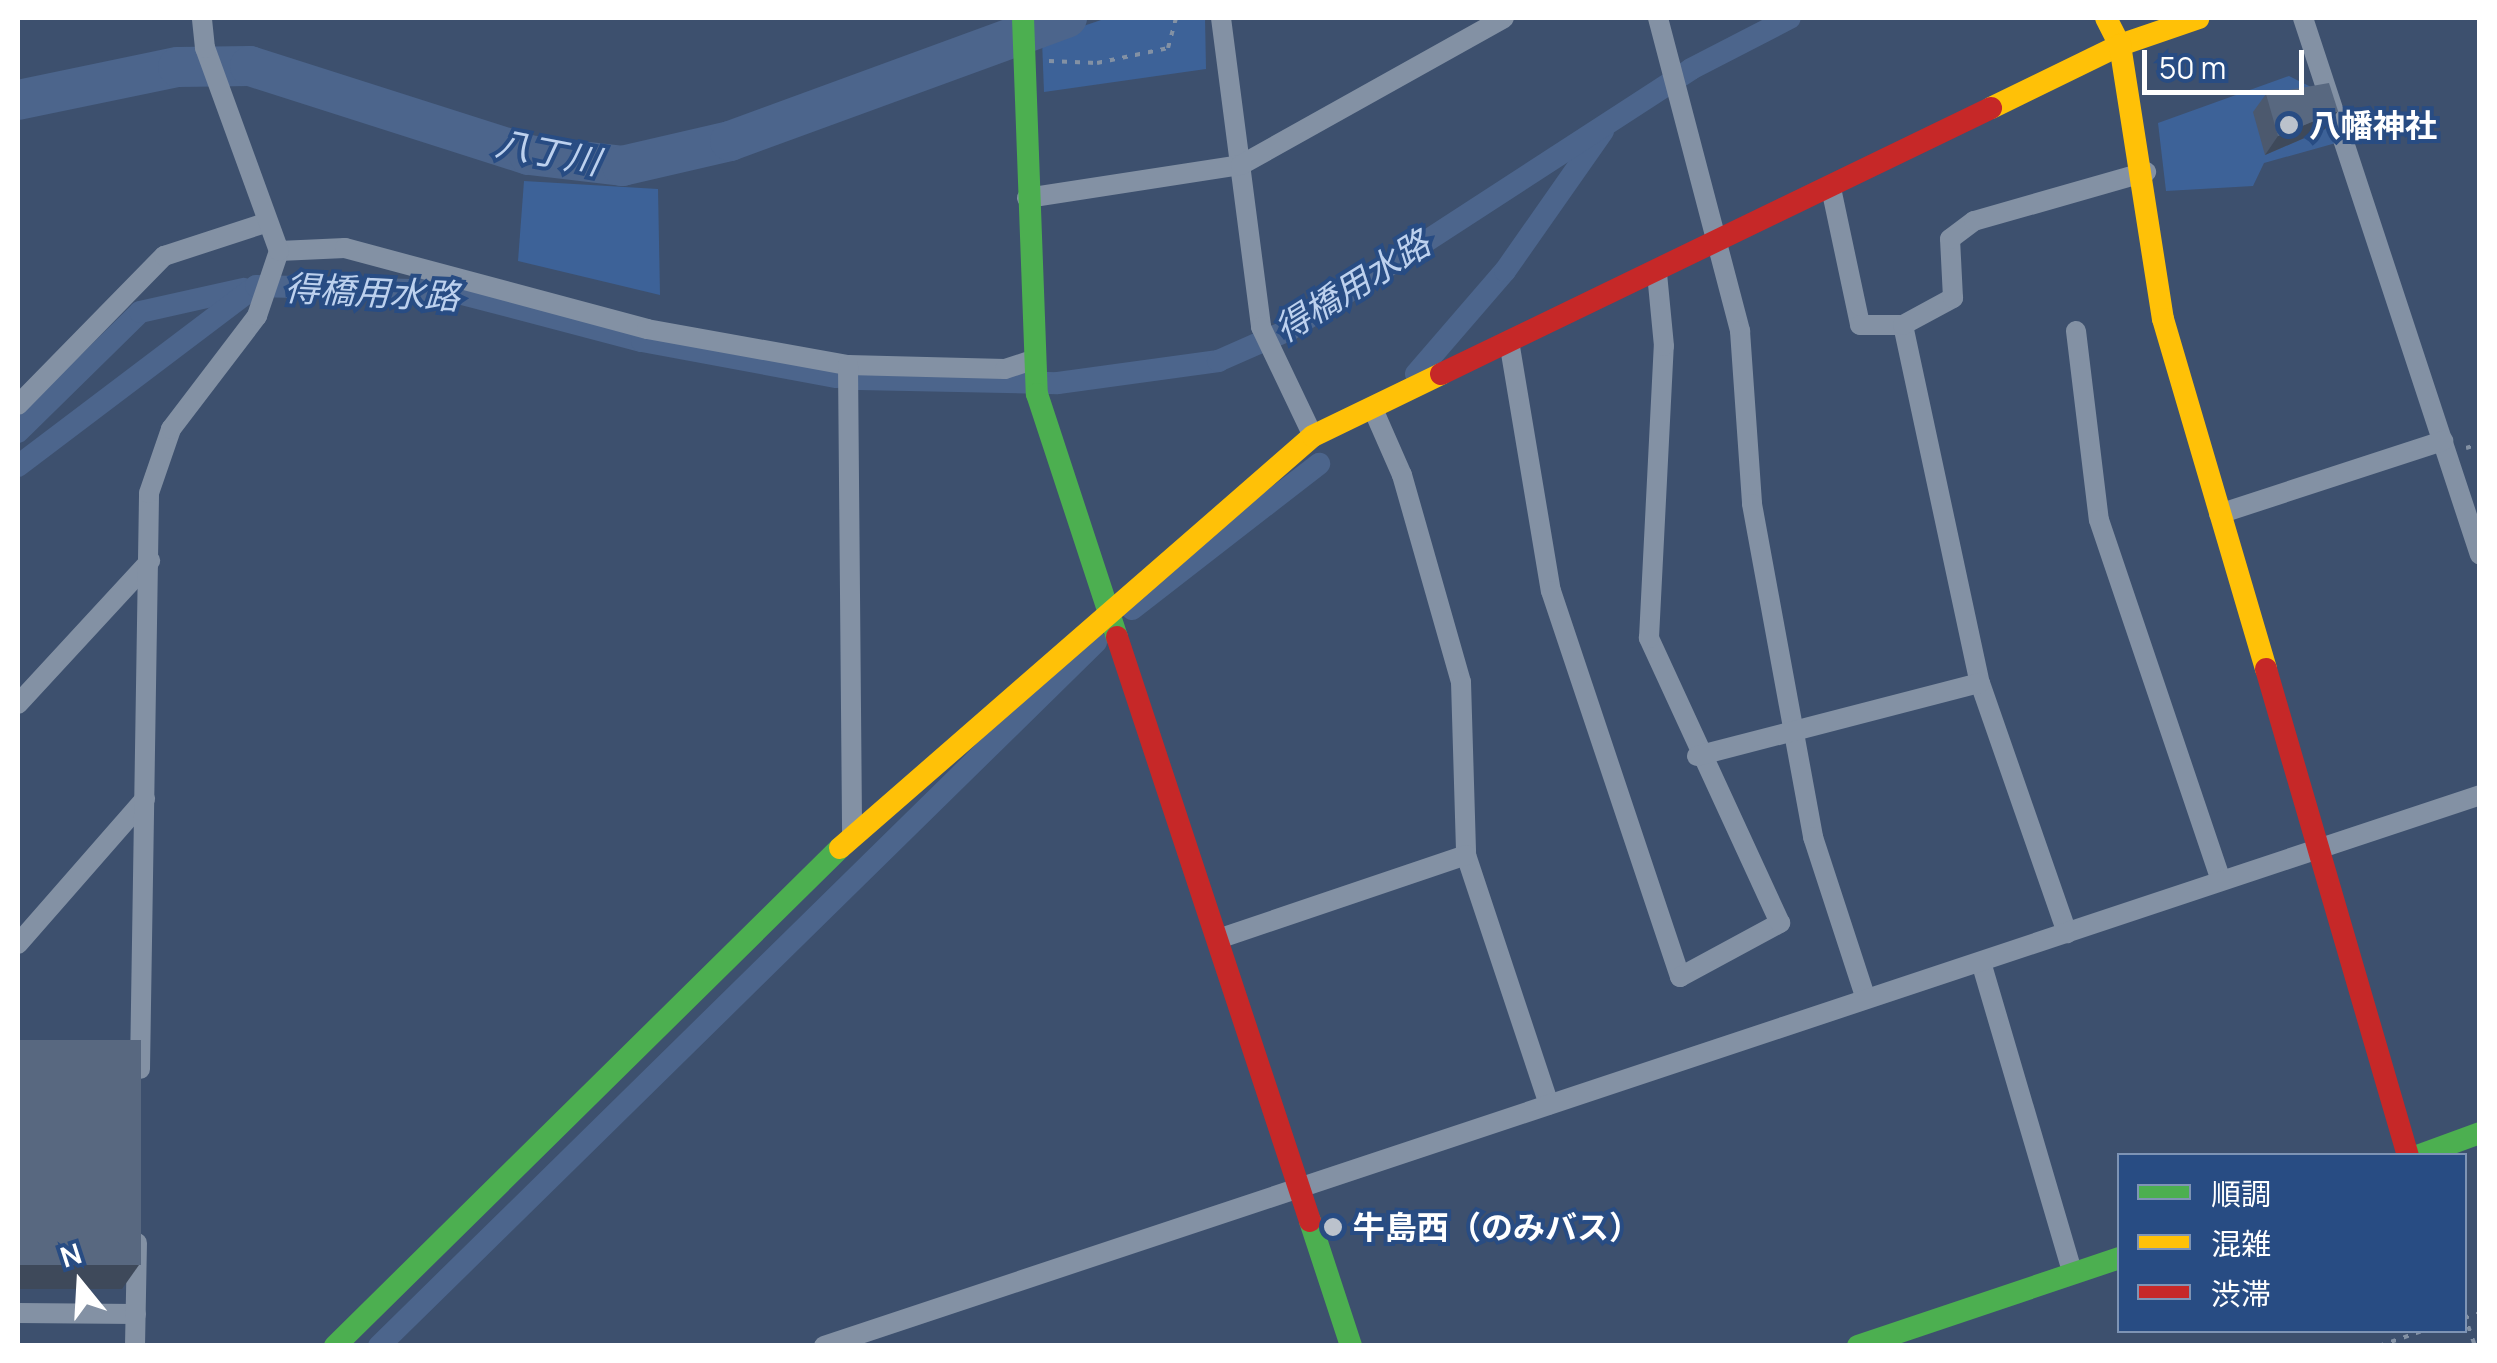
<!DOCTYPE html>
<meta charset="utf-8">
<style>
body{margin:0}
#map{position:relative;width:2497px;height:1363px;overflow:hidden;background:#3d506e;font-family:Manrope,"Noto Sans JP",sans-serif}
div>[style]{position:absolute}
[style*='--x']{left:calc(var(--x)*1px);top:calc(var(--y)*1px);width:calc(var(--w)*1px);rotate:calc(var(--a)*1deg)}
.green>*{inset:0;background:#3d6298}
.canal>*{height:22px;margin:-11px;padding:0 11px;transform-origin:11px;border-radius:11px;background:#4c658c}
.river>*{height:40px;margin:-20px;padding:0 20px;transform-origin:20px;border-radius:20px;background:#4c658c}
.path>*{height:4px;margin-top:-2px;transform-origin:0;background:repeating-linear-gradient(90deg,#8391a4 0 5px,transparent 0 13px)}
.street>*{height:20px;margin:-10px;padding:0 10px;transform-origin:10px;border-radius:10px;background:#8391a4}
.fast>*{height:22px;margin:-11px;padding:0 11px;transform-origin:11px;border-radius:11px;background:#4caf50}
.slow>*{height:22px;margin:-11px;padding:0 11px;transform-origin:11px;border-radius:11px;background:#ffc107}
.jam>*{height:22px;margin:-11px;padding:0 11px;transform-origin:11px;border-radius:11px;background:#c62828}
.wall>*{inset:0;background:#4c596e}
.shaded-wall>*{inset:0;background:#3e495a}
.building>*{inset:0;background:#586880;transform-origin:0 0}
.dots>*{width:28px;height:28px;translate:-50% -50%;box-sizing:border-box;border:5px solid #284c83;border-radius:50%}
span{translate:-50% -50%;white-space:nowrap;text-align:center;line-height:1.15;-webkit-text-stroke:8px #284c83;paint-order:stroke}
.poi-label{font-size:32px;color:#fff;font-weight:700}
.left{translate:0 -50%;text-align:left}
.water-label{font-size:35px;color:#bdd1ee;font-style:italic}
.frame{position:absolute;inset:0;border:20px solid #fff;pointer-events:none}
.legend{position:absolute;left:2117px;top:1153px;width:350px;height:180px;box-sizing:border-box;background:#284c83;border:2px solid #7e94b5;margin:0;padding:12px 18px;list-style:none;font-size:30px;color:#fff}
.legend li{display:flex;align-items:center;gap:20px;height:50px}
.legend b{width:50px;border:2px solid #7e94b5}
.north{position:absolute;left:30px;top:1233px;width:100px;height:100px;-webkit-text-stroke:8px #284c83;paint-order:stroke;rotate:342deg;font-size:28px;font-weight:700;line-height:40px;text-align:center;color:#fff}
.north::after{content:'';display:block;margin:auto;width:35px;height:45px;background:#fff;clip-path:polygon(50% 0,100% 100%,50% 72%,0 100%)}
.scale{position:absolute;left:2142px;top:50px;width:162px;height:45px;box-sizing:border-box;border:5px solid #fff;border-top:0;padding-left:12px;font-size:30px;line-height:35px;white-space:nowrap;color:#fff;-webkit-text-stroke:8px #284c83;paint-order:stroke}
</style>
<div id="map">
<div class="green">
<i style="clip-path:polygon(1107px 18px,1205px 18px,1206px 69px,1044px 92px,1042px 40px)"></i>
<i style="clip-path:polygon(2289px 76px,2323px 93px,2336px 143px,2264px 163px,2253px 186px,2166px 191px,2158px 123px)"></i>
<i style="clip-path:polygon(524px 181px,658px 189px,660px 295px,518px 261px)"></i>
</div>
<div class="canal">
<i style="--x:1416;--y:374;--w:136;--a:-49.2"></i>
<i style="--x:1505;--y:271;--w:171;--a:-55"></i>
<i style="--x:859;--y:379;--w:199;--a:1.2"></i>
<i style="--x:1058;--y:383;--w:162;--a:-7.8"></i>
<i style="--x:1218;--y:361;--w:80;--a:-23.7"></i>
<i style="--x:1291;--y:329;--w:477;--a:-33"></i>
<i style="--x:1691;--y:69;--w:111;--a:-27.3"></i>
<i style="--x:18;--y:432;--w:171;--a:-44.5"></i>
<i style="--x:140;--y:312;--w:106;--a:-12.6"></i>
<i style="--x:18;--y:466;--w:298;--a:-37.1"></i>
<i style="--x:256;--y:286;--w:195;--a:1.5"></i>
<i style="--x:451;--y:291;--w:197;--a:14.7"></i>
<i style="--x:642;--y:341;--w:198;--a:10.5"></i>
<i style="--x:1132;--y:609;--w:237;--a:-37.8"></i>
<i style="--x:379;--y:1346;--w:1005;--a:-44.48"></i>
</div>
<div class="river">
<i style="--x:18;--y:100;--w:163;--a:-11.7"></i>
<i style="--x:178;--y:67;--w:72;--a:-0.8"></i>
<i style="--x:250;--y:66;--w:293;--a:17.7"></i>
<i style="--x:529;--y:155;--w:94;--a:6.7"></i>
<i style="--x:622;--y:166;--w:111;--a:-13"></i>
<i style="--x:730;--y:141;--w:359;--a:-20.1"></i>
</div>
<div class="path">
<i style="--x:1049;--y:61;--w:48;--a:2.4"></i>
<i style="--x:1097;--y:63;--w:73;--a:-11.9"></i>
<i style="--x:1168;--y:48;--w:31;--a:-75"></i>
<i style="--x:2466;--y:448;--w:15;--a:-16"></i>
<i style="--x:2464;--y:1314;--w:34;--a:71"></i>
<i style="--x:2464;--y:1318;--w:17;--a:-17"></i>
<i style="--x:2379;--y:1346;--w:49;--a:-19.2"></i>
</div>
<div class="street">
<i style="--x:1221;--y:18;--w:312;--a:82.6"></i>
<i style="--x:1261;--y:327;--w:121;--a:64.5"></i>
<i style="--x:1658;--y:18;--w:324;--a:75.3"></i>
<i style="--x:1740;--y:331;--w:173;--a:86"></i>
<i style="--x:1752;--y:504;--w:339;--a:79.6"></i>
<i style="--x:1813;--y:837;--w:170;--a:71.9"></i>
<i style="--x:2303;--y:18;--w:565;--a:71.76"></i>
<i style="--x:1831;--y:188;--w:140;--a:78"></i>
<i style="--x:1860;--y:325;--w:43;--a:0"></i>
<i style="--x:1903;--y:325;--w:366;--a:77.9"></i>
<i style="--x:1980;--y:683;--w:265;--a:70.8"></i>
<i style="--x:1027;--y:198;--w:217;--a:-8.8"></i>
<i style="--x:1241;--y:165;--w:301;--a:-29.2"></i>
<i style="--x:279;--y:251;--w:66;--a:-2.6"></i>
<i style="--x:345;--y:248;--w:313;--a:15"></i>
<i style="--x:647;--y:329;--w:204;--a:10.2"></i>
<i style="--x:848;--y:365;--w:157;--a:1.5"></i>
<i style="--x:1005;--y:369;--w:28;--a:-18"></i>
<i style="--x:1903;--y:325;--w:57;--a:-28.4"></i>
<i style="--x:1953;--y:298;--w:59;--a:-92.9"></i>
<i style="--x:1950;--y:239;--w:30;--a:-37"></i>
<i style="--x:1974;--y:221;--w:179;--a:-15.9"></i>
<i style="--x:2076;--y:331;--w:190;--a:83.1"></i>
<i style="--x:2099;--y:520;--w:380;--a:71.3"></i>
<i style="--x:1510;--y:347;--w:247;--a:80.5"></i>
<i style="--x:1551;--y:591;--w:407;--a:71.5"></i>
<i style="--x:1680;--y:977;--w:114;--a:-28.4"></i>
<i style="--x:1780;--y:923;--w:314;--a:-114.7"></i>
<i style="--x:1649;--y:638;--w:292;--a:-87.1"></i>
<i style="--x:1664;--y:346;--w:73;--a:-95.5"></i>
<i style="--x:848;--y:365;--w:471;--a:89.5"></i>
<i style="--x:18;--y:405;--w:209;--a:-45.6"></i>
<i style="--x:164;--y:256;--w:109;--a:-18.1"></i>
<i style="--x:1373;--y:409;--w:72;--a:66.3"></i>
<i style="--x:1402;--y:475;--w:215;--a:74.1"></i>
<i style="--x:1461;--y:682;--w:173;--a:88.3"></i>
<i style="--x:1466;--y:855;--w:263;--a:71.6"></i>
<i style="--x:2219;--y:514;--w:236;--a:-18.1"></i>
<i style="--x:18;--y:704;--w:195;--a:-47.3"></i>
<i style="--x:1697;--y:756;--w:292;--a:-14.5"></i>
<i style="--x:1218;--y:939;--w:262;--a:-18.7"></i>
<i style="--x:18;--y:944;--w:193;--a:-48.8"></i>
<i style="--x:1981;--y:962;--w:325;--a:73.6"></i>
<i style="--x:140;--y:1069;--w:576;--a:-89.1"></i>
<i style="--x:149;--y:493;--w:68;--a:-71"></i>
<i style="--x:171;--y:429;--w:142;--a:-52.7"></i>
<i style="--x:257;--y:316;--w:69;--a:-71.3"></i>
<i style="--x:279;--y:251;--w:216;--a:-110"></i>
<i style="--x:205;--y:48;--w:30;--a:-96"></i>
<i style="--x:18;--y:1313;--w:118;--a:0.5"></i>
<i style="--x:135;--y:1346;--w:103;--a:-88.9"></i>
<i style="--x:824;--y:1346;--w:1745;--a:-18.4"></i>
</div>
<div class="fast">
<i style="--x:1023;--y:18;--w:376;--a:87.9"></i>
<i style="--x:1037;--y:394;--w:256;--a:71.8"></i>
<i style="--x:2417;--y:1156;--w:67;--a:-20.1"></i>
<i style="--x:1310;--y:1221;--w:132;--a:71.8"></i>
<i style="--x:335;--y:1346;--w:709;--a:-44.6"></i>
<i style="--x:1858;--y:1346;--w:276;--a:-18.6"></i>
</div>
<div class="slow">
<i style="--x:2106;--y:18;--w:30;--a:63"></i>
<i style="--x:2120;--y:45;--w:83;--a:-18.9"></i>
<i style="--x:1991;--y:108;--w:144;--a:-26"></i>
<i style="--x:2120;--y:45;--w:277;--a:81.1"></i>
<i style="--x:2163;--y:319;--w:365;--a:73.6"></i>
<i style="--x:840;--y:848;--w:627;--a:-41.06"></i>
<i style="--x:1313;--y:436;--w:142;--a:-25.8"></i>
</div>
<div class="jam">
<i style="--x:1441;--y:374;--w:611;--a:-25.81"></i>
<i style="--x:1117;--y:637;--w:615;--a:71.71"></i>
<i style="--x:2266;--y:669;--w:507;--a:73.74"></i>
</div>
<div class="wall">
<i style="clip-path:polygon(2266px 94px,2325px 129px,2265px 155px,2253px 112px)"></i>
</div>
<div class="shaded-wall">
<i style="clip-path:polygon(2338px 111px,2325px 129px,2265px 155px,2278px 136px)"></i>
<i style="clip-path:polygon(18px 1265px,139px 1265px,122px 1289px,18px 1289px)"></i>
</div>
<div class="building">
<i style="clip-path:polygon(2329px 83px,2338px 111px,2278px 136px,2266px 94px)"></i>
<i style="left:18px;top:1040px;width:123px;height:225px"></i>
</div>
<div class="dots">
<i style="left:2289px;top:125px;background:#bbc2cc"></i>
<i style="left:1333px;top:1227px;background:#bbc2cc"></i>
</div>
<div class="poi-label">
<span class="left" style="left:2309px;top:125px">八幡神社</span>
<span class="left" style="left:1353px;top:1227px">牛島西（のみバス）</span>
</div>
<div class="water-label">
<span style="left:548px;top:152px;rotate:11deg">八丁川</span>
<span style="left:1352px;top:286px;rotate:-32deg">得橋用水路</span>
<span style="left:372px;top:292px;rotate:3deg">得橋用水路</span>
</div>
<div class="frame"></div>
<ul class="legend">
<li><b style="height:12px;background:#4caf50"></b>順調</li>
<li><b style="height:12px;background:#ffc107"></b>混雑</li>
<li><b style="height:12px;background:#c62828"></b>渋滞</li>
</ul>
<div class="north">N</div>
<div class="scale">50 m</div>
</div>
